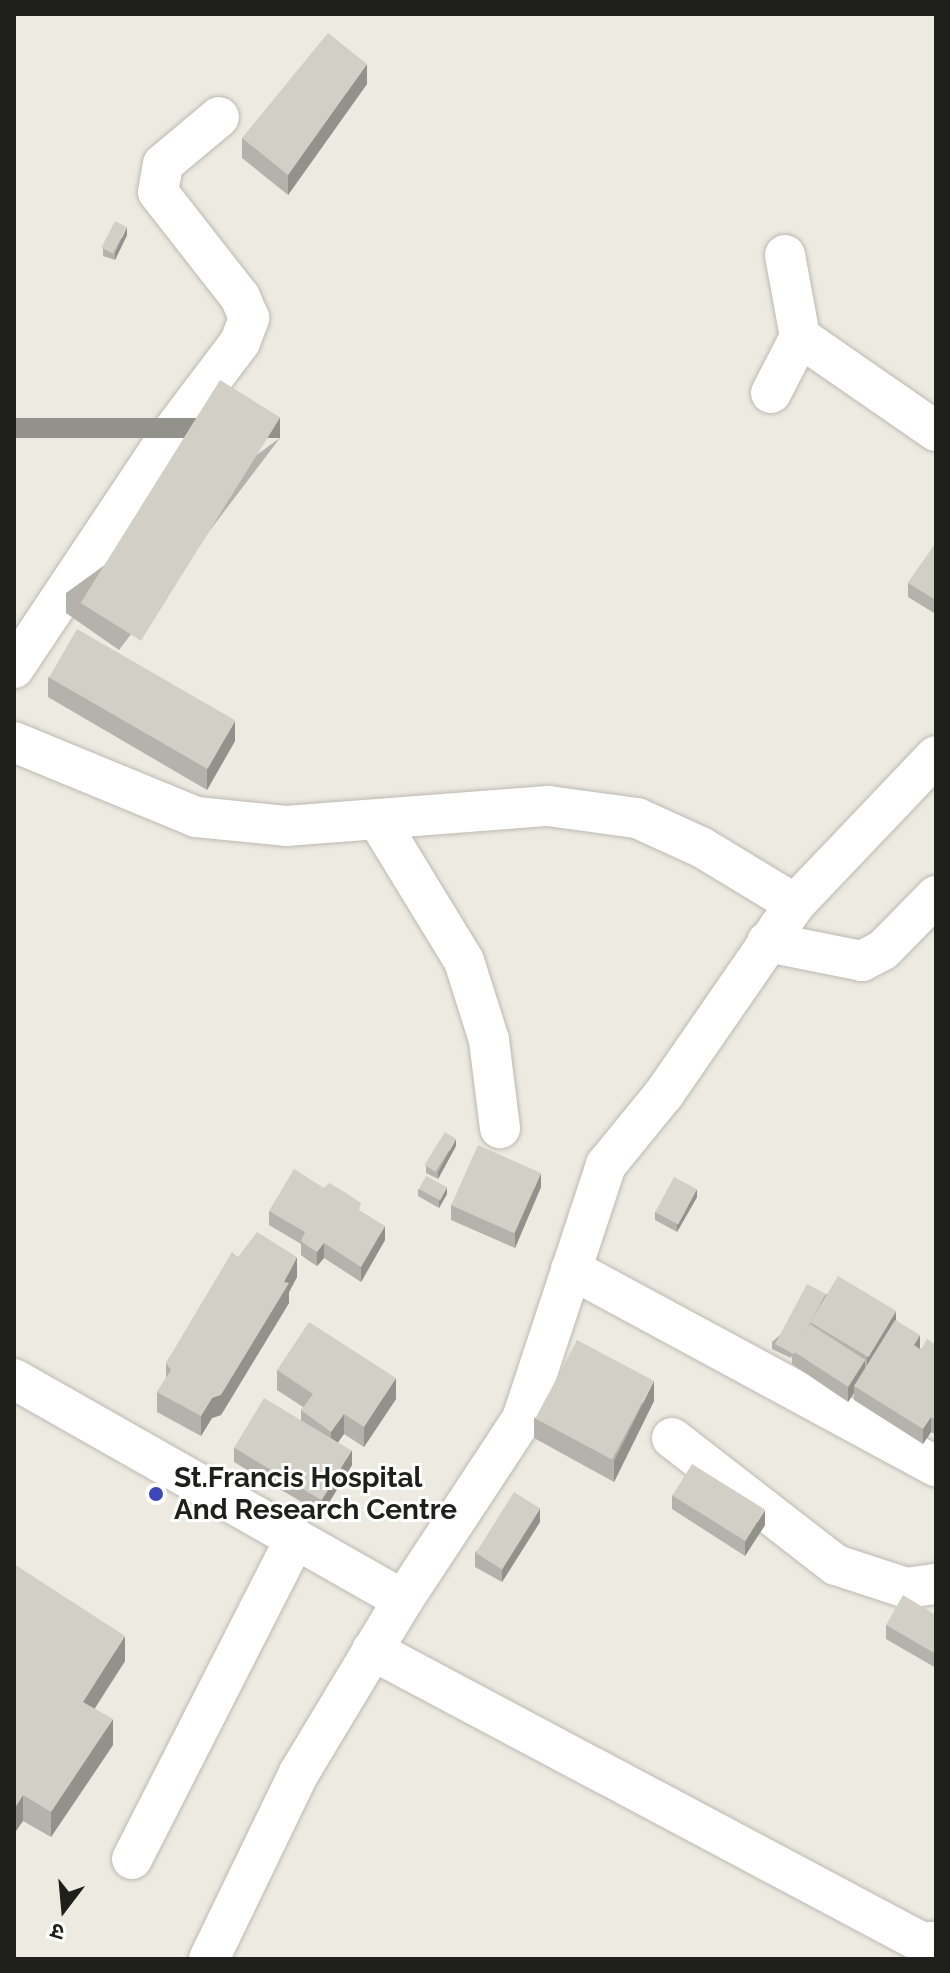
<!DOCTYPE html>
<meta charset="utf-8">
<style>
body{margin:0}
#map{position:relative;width:950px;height:1973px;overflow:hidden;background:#edeae2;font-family:Raleway,"Noto Sans Devanagari",sans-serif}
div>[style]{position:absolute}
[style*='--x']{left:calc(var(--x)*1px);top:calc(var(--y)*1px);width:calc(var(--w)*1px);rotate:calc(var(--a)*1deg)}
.roads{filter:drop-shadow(0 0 2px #bcb9b1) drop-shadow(0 0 2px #bcb9b1)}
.minor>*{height:40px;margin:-20px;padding:0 20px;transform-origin:20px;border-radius:20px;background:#fff}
.wall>*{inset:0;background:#b4b2aa}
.shaded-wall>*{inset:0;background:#92918b;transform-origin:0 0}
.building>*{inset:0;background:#d1cfc6;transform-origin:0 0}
.dots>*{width:22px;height:22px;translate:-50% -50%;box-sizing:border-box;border:4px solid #fff;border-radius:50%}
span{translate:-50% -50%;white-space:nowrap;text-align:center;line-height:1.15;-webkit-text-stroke:6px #fff;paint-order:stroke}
.poi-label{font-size:28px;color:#1f1f1b;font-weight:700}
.left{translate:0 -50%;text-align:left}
.frame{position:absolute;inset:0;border:16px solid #1f1f1b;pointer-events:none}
.north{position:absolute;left:24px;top:1869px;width:80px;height:80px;-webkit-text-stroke:6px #fff;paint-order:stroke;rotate:196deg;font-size:22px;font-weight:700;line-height:32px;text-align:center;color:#1f1f1b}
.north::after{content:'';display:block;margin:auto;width:28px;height:36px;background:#1f1f1b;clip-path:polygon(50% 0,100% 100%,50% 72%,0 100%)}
</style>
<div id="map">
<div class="roads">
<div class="minor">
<i style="--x:785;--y:255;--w:83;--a:79.6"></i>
<i style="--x:800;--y:337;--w:165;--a:34.7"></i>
<i style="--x:771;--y:393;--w:63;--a:-62.6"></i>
<i style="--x:14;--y:668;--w:274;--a:-56.3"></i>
<i style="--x:166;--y:440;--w:123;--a:-52.9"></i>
<i style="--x:240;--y:342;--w:26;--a:-69"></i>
<i style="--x:249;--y:318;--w:23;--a:-113"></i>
<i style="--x:240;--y:297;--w:133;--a:-128"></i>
<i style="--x:158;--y:192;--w:28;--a:-80"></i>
<i style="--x:163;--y:164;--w:73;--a:-40"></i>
<i style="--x:14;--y:742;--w:197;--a:22.4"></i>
<i style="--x:196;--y:817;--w:90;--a:5.7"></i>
<i style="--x:286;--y:826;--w:263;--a:-4.4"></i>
<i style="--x:548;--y:806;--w:90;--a:7.7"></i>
<i style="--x:637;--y:818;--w:70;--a:24.4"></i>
<i style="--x:701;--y:847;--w:110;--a:31.2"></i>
<i style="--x:378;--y:820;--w:165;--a:58.6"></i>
<i style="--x:464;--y:961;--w:83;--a:72.4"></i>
<i style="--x:489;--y:1040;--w:89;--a:82.9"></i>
<i style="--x:767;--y:942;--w:97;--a:11.3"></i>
<i style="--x:862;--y:961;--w:24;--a:-28"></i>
<i style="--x:883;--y:950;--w:76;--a:-45.5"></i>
<i style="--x:571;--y:1269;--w:415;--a:28.4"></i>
<i style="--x:14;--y:1379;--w:447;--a:29.6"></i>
<i style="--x:672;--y:1438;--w:207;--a:37.8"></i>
<i style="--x:836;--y:1565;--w:74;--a:18.2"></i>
<i style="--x:906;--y:1588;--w:30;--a:-8"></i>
<i style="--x:372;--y:1650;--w:622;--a:28.01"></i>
<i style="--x:921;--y:1942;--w:15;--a:0"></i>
<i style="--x:132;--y:1859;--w:359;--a:-63"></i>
<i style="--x:209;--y:1959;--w:207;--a:-64.2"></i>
<i style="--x:299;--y:1773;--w:202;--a:-59"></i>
<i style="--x:403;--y:1600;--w:217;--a:-56.7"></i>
<i style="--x:522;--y:1419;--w:268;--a:-71.7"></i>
<i style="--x:606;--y:1165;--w:92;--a:-50.8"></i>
<i style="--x:664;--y:1094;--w:231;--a:-55.4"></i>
<i style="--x:795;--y:904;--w:204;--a:-46.4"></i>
</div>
</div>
<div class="wall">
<i style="clip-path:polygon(367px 84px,288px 195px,242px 158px,242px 138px)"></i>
<i style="clip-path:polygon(127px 235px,115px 260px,103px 256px,103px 248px)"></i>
<i style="clip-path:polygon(280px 438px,119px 650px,66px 613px,66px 593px)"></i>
<i style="clip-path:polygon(936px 543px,934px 613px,908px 597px,908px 583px)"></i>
<i style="clip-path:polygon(48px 677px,235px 741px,207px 790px,48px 697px)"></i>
<i style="clip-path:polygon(456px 1146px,438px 1179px,426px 1173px,426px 1166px)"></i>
<i style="clip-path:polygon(541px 1187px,515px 1248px,451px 1220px,451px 1205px)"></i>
<i style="clip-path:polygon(418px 1189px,447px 1194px,439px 1208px,418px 1196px)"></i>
<i style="clip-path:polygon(697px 1197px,677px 1232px,655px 1220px,655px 1212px)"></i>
<i style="clip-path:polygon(269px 1211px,361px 1211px,385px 1240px,361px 1282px,324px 1258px,317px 1266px,309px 1261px,301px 1255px,301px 1244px,269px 1225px)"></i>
<i style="clip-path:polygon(238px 1257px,297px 1277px,289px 1292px,289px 1303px,221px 1415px,212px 1418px,201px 1436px,157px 1412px,157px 1392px,166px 1378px,166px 1363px)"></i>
<i style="clip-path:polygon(826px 1294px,896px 1320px,920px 1349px,936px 1345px,936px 1435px,931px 1432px,923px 1444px,854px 1400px,854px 1393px,848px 1402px,792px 1364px,792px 1356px,791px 1358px,772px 1349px,772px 1342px)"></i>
<i style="clip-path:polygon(277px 1370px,396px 1399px,364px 1447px,344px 1434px,338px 1442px,352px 1465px,322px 1514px,234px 1462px,234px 1448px,301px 1420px,301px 1410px,303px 1407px,277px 1390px)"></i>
<i style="clip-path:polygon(654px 1401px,614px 1482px,534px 1438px,534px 1418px)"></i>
<i style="clip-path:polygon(672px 1495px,765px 1525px,745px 1556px,672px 1509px)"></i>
<i style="clip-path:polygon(540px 1522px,502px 1582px,475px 1567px,475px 1552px)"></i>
<i style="clip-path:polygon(14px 1564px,125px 1661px,94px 1709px,113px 1745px,51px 1837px,23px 1821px)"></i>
<i style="clip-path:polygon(936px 1615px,936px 1668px,886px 1639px,886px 1625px)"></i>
</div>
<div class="shaded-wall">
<i style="clip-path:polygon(367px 64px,367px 84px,288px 195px,288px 175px)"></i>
<i style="clip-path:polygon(127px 227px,127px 235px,115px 260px,115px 253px)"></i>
<i style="left:280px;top:418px;width:20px;height:266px;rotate:90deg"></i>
<i style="clip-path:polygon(936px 596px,936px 610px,934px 613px,934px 599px)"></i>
<i style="clip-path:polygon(235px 721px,235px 741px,207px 790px,207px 769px)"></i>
<i style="clip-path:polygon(456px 1139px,456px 1146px,438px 1179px,438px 1172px)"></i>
<i style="clip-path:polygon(541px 1173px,541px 1187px,515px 1248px,515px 1233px)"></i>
<i style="clip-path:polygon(447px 1187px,447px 1194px,439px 1208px,439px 1201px)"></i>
<i style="clip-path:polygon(697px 1189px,697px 1197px,677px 1232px,677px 1224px)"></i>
<i style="clip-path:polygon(385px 1226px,385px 1240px,361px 1282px,361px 1267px)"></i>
<i style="clip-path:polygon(324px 1243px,324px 1258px,317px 1266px,317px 1252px)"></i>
<i style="clip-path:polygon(297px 1257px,297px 1277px,289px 1292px,289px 1303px,221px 1415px,212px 1418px,201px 1436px,201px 1416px,284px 1282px)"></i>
<i style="clip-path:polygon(896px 1311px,896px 1325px,867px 1370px,867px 1355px)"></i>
<i style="clip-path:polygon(920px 1335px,920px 1349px,914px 1345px)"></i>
<i style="clip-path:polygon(865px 1360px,865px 1374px,854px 1386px,854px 1393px,848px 1402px,848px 1388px)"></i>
<i style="clip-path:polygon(396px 1378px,396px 1399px,364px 1447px,364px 1427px)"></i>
<i style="clip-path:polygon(654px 1381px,654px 1401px,614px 1482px,614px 1461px)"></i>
<i style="clip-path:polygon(344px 1414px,344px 1434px,331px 1452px,331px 1432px)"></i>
<i style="clip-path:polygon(931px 1417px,931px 1432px,923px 1444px,923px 1429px)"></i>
<i style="clip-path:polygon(352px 1450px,352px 1465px,322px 1514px,322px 1500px)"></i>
<i style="clip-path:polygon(540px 1508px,540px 1522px,502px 1582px,502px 1568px)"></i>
<i style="clip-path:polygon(765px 1510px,765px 1525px,745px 1556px,745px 1542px)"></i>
<i style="clip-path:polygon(125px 1636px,125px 1661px,83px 1727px,83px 1702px)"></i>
<i style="clip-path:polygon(113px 1719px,113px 1745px,51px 1837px,51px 1812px)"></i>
<i style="clip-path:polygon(23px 1795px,23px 1821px,14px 1834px,14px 1809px)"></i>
</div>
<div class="building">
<i style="clip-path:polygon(328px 33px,367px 64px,288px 175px,242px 138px)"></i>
<i style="left:115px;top:221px;width:13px;height:30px;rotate:27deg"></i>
<i style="left:220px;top:380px;width:71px;height:263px;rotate:32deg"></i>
<i style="clip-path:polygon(936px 543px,936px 596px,934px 599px,908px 583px)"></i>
<i style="left:77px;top:629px;width:183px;height:56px;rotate:30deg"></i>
<i style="left:445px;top:1132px;width:13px;height:39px;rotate:32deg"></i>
<i style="left:478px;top:1145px;width:69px;height:66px;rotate:24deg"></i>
<i style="clip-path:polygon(294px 1169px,324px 1188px,329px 1183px,343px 1191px,361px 1203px,359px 1210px,385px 1226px,361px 1267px,324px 1243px,317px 1252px,309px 1247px,301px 1241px,305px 1232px,269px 1211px)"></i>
<i style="left:426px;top:1176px;width:24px;height:15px;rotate:28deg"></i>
<i style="left:674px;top:1177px;width:26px;height:40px;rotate:28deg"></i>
<i style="clip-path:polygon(257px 1232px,297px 1257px,284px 1282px,289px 1283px,221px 1395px,212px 1398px,201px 1416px,157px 1392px,171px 1370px,166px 1363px,232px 1252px,238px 1257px)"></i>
<i style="left:838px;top:1276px;width:68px;height:54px;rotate:31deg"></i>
<i style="left:807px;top:1284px;width:21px;height:68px;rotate:28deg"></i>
<i style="clip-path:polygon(895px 1320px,920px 1335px,914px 1345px,921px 1350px,927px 1339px,936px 1345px,936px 1420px,931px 1417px,923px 1429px,854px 1386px)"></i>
<i style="clip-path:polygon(309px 1322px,396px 1378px,364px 1427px,344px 1414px,331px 1432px,301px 1410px,313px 1394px,277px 1370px)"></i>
<i style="left:810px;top:1324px;width:66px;height:32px;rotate:33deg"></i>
<i style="left:577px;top:1340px;width:87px;height:89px;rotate:28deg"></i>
<i style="left:264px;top:1398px;width:102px;height:58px;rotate:31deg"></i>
<i style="left:692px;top:1464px;width:86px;height:37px;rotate:32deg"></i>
<i style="left:514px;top:1492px;width:31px;height:72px;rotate:32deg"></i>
<i style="clip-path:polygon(14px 1564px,125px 1636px,83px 1702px,113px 1719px,51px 1812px,23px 1795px,14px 1809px)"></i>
<i style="clip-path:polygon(903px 1595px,936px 1615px,936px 1654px,886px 1625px)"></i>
</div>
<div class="dots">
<i style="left:156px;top:1494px;background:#3d46ba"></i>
</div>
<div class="poi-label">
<span class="left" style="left:174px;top:1494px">St.Francis Hospital<br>And Research Centre</span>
</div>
<div class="frame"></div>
<div class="north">उ</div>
</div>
